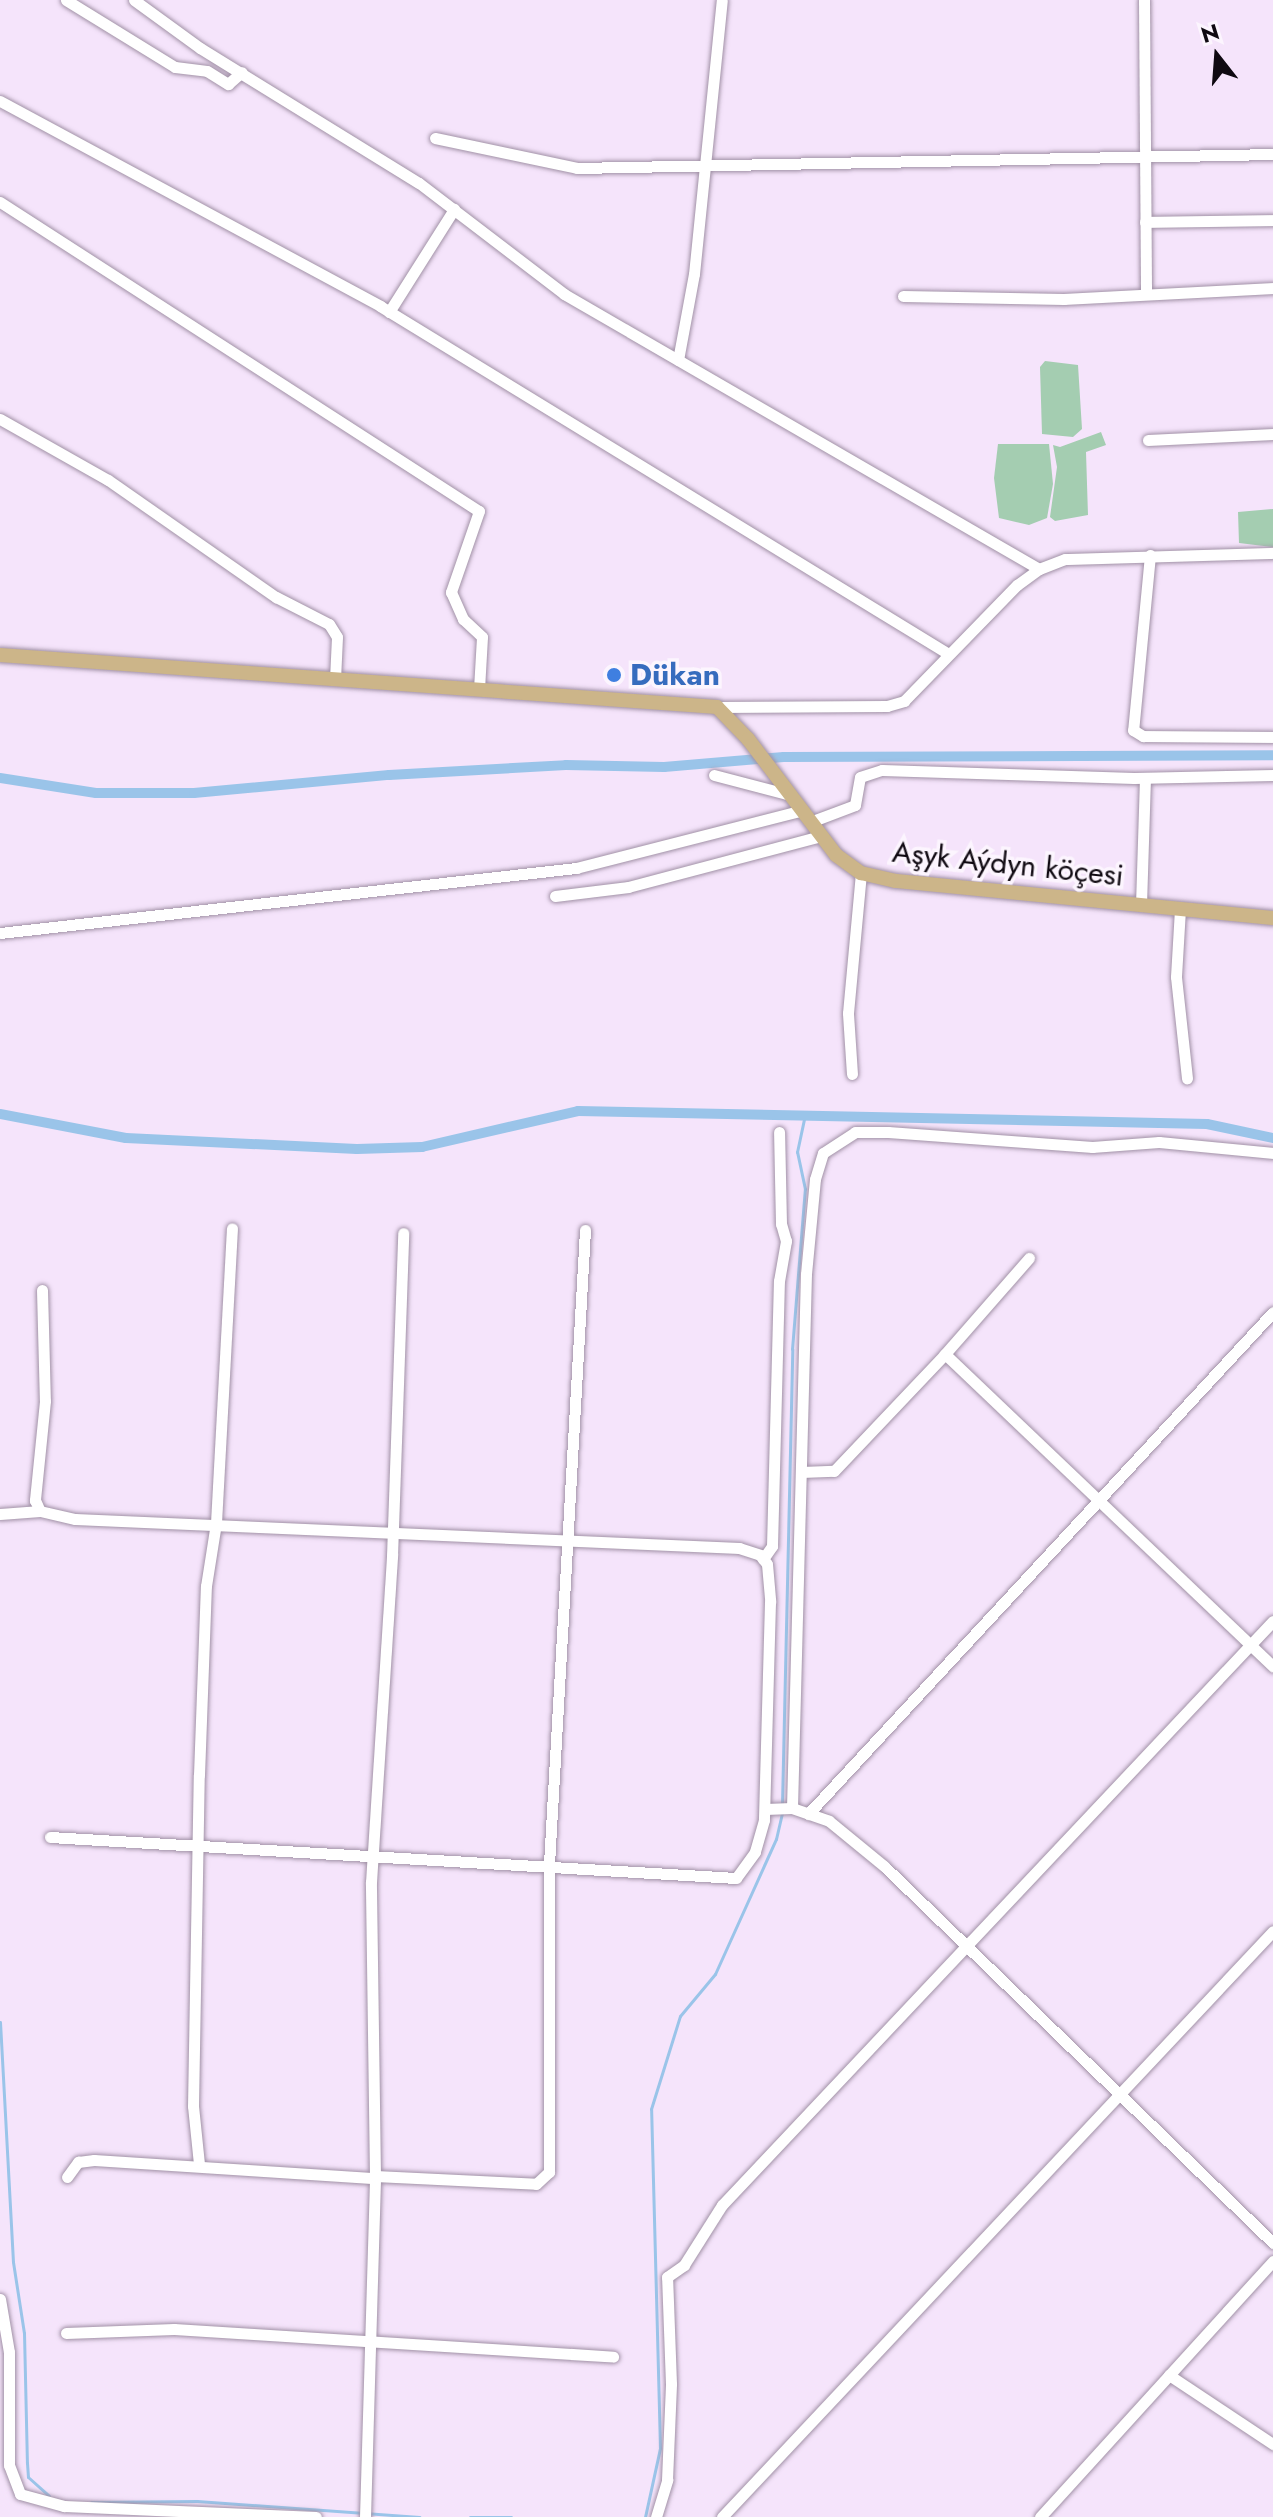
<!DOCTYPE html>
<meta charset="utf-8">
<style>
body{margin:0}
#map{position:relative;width:1273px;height:2517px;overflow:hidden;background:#f5e4fb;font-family:Jost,sans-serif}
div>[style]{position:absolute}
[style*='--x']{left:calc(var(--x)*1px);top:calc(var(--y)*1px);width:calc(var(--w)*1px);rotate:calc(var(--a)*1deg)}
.green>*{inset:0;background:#a4cdb1}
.stream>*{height:3px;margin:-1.5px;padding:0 1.5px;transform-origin:1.5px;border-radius:1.5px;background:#9ac4e9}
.canal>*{height:10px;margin:-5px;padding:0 5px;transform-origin:5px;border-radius:5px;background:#9ac4e9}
.roads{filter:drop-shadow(0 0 2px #a191a6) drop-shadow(0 0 2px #a191a6)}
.minor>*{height:11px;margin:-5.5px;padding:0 5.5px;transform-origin:5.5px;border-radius:5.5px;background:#fff}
.major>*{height:14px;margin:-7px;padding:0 7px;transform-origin:7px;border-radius:7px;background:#ccb589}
.dots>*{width:22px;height:22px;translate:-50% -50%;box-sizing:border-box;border:4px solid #fcf5fe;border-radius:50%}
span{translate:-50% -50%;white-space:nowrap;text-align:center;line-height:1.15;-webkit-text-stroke:7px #fcf5fe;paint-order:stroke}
.shop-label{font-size:30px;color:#366cbe;font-weight:700}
.left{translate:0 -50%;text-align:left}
.street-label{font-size:30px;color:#0f0911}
.north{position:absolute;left:1177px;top:16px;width:80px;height:80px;-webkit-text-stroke:6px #fcf5fe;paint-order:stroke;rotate:343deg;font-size:22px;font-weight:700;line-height:32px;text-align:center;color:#0f0911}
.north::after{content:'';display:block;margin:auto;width:28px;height:36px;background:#0f0911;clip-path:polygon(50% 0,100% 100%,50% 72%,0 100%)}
</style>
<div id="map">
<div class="green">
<i style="clip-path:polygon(1045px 361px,1078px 365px,1082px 429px,1073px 437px,1042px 434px,1040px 367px)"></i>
<i style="clip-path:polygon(1101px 432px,1106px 445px,1086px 452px,1088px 515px,1055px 521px,1050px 517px,1057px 467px,1053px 445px,1060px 447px)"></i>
<i style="clip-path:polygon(998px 444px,1049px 444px,1053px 484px,1047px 518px,1029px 525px,999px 518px,994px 478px)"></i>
<i style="clip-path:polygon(1273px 509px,1273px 547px,1239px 543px,1238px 512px)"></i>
</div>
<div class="stream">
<i style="--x:782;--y:1804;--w:455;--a:-88.7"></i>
<i style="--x:792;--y:1349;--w:161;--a:-85.4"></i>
<i style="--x:805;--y:1189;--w:38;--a:-102"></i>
<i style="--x:797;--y:1152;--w:39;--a:-78"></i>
<i style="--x:0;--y:2022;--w:240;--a:86.9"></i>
<i style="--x:13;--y:2262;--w:72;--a:81.2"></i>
<i style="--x:24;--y:2333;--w:130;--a:88.7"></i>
<i style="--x:27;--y:2463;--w:14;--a:86"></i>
<i style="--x:28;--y:2477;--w:28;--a:42"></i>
<i style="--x:91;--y:2502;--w:106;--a:-0.5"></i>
<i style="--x:197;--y:2501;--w:223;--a:4.1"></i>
<i style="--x:470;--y:2517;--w:41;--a:0"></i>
<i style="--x:645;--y:2517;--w:71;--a:-77.7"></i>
<i style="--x:660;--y:2448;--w:339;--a:-91.5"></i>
<i style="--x:651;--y:2109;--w:97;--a:-72.7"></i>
<i style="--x:680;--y:2016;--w:55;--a:-50.2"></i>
<i style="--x:715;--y:1974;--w:148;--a:-65.7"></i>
<i style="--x:776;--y:1839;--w:28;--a:-77"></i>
</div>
<div class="canal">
<i style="--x:0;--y:778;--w:97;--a:8.9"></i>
<i style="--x:96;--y:793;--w:98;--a:0"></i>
<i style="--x:194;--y:793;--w:196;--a:-5.3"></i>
<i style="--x:389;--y:775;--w:177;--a:-3.2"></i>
<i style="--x:566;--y:765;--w:98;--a:1.2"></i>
<i style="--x:664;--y:767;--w:120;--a:-4.8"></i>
<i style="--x:784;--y:757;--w:489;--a:-0.2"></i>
<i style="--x:0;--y:1114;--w:128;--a:10.8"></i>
<i style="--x:126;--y:1138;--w:231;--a:2.7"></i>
<i style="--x:357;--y:1149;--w:65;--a:-1.8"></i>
<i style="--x:422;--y:1147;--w:160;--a:-13"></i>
<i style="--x:578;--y:1111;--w:629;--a:1.18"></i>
<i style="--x:1207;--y:1124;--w:67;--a:12"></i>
</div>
<div class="roads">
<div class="minor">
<i style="--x:66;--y:0;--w:128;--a:31.6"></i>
<i style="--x:175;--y:67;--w:32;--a:7"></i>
<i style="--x:207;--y:71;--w:25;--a:32"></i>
<i style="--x:228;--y:84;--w:18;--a:-41"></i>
<i style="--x:134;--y:0;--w:82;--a:36"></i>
<i style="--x:200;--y:48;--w:257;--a:31.7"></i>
<i style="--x:419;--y:183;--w:183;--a:37.4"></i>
<i style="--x:564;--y:294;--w:549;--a:30.07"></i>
<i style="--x:1144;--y:0;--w:293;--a:89.6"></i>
<i style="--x:0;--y:101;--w:432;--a:28.3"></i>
<i style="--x:380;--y:306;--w:665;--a:31.47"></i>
<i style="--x:435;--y:138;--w:145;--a:11.9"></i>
<i style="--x:577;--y:168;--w:696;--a:-1.15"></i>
<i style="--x:0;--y:202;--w:570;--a:32.83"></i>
<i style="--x:479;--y:511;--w:86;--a:109.1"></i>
<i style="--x:451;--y:592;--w:30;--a:66"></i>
<i style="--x:463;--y:619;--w:26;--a:43"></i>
<i style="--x:482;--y:637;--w:52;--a:93.3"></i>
<i style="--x:1145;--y:222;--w:128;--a:-0.9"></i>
<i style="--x:903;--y:296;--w:161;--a:1.1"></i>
<i style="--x:1064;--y:299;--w:209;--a:-3"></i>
<i style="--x:389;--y:312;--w:122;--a:-57.7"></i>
<i style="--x:678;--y:360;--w:87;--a:-79.5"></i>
<i style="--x:694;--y:274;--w:275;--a:-84.2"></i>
<i style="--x:0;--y:419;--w:124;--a:29.5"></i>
<i style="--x:108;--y:480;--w:205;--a:34.9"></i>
<i style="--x:276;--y:597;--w:59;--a:27"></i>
<i style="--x:329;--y:624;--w:15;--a:58"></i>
<i style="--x:337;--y:637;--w:42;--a:92.7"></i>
<i style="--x:1148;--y:440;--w:125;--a:-2.7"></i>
<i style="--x:1150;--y:555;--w:176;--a:95.5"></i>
<i style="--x:1133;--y:730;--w:12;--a:31"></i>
<i style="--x:1143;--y:736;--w:130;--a:0.4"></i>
<i style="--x:717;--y:707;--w:170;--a:-0.3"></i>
<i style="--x:887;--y:706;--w:18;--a:-16"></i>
<i style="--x:904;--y:701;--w:162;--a:-45.8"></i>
<i style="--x:1017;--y:585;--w:27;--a:-36"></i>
<i style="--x:1039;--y:569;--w:28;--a:-21"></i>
<i style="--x:1065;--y:559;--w:208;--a:-1.7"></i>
<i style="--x:714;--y:775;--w:79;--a:14.7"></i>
<i style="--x:810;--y:822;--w:48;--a:-20.7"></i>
<i style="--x:855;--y:805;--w:28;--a:-80"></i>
<i style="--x:860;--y:777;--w:23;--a:-18"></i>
<i style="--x:882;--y:770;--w:252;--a:1.8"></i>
<i style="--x:1134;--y:778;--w:139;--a:-1.2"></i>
<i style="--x:555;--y:896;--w:74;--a:-7"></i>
<i style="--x:628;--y:887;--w:200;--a:-14.8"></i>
<i style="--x:1141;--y:905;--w:127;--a:-88.2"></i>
<i style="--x:1180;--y:909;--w:68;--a:93.4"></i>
<i style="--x:1176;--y:977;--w:102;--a:83.8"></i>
<i style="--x:0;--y:933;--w:580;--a:-6.44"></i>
<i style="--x:576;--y:868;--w:231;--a:-14.3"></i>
<i style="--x:852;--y:1074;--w:61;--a:-93.8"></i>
<i style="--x:848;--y:1013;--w:141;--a:-84.7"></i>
<i style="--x:1029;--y:1258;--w:128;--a:131.2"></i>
<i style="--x:945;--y:1354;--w:453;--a:43.6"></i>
<i style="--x:42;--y:1290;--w:111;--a:88.5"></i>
<i style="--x:45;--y:1401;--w:100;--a:95.8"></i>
<i style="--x:35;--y:1500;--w:12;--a:66"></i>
<i style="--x:40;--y:1511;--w:36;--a:13"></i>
<i style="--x:75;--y:1519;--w:665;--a:2.5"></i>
<i style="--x:739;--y:1548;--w:22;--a:18"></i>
<i style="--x:760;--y:1555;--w:11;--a:52"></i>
<i style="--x:767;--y:1564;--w:38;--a:85"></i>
<i style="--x:770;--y:1602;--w:218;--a:91.6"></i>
<i style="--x:764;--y:1820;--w:33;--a:106"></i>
<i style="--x:755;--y:1852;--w:32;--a:126"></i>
<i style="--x:736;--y:1878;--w:687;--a:-176.58"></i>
<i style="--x:801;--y:1472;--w:33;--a:-2"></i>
<i style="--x:834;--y:1471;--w:161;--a:-46.5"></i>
<i style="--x:0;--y:1514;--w:40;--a:-4.3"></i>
<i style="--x:763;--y:1559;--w:16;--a:-55"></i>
<i style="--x:772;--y:1546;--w:265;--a:-88.5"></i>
<i style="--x:779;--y:1281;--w:41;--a:-80.1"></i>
<i style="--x:786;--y:1241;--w:18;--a:-106"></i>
<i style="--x:781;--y:1224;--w:92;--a:-91.2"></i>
<i style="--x:792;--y:1808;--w:534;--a:-88.5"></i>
<i style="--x:806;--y:1274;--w:95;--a:-84.6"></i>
<i style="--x:815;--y:1179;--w:27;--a:-73"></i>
<i style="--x:823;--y:1153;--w:38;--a:-33"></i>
<i style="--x:855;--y:1132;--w:33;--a:0"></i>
<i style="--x:888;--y:1132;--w:205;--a:4.2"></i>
<i style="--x:1092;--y:1147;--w:67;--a:-4.3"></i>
<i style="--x:1159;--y:1142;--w:115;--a:5.5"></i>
<i style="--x:765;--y:1809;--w:27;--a:-2"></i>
<i style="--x:792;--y:1808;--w:39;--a:19"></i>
<i style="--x:829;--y:1821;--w:71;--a:39.3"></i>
<i style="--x:884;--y:1866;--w:542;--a:44.1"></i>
<i style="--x:808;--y:1814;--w:684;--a:-47.19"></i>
<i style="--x:199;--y:2164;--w:58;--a:-95.9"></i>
<i style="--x:193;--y:2106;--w:331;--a:-89"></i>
<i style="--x:199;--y:1775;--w:189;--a:-87.9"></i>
<i style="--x:206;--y:1586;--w:64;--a:-81"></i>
<i style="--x:216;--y:1523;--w:295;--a:-86.9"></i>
<i style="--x:375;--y:2176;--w:161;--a:2.8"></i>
<i style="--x:536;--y:2184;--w:18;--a:-43"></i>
<i style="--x:549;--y:2172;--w:308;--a:-90"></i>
<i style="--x:549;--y:1864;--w:635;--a:-86.75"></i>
<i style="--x:67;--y:2177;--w:19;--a:-54"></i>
<i style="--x:78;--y:2162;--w:16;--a:-7"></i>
<i style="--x:94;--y:2160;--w:282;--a:3.7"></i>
<i style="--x:0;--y:2299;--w:54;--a:80.4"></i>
<i style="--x:9;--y:2352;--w:113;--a:90"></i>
<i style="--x:9;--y:2465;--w:31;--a:69"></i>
<i style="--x:20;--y:2494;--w:46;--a:15.3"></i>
<i style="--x:64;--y:2506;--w:252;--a:2.5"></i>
<i style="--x:66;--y:2333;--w:108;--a:-2.1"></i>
<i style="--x:174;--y:2329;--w:440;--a:3.6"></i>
<i style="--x:1169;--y:2375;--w:125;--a:33.6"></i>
<i style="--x:365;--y:2517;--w:341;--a:-88.3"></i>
<i style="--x:375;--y:2176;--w:294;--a:-90.8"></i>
<i style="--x:371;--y:1882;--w:327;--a:-86.3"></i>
<i style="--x:392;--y:1556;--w:323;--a:-88"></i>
<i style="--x:656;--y:2517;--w:39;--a:-73"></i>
<i style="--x:667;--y:2480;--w:96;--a:-87.6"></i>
<i style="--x:671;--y:2384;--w:107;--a:-92.1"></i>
<i style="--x:667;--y:2277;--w:21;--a:-35"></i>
<i style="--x:684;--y:2265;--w:71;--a:-57.7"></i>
<i style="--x:722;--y:2205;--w:803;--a:-46.67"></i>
<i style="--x:722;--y:2517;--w:804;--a:-46.76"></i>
<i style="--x:1040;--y:2517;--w:346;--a:-47.7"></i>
</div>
<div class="major">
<i style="--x:0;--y:655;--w:719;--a:4.15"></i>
<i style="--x:717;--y:707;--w:45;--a:45.9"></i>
<i style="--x:748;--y:739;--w:146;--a:52.8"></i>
<i style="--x:836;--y:855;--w:31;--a:36"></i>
<i style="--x:861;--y:873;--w:36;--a:13"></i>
<i style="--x:896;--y:881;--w:379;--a:5.6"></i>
</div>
</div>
<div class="dots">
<i style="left:614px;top:675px;background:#3f7fe0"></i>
</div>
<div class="shop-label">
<span class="left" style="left:630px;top:675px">Dükan</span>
</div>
<div class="street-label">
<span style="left:1008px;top:864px;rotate:6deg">Aşyk Aýdyn köçesi</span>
</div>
<div class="north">N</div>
</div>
